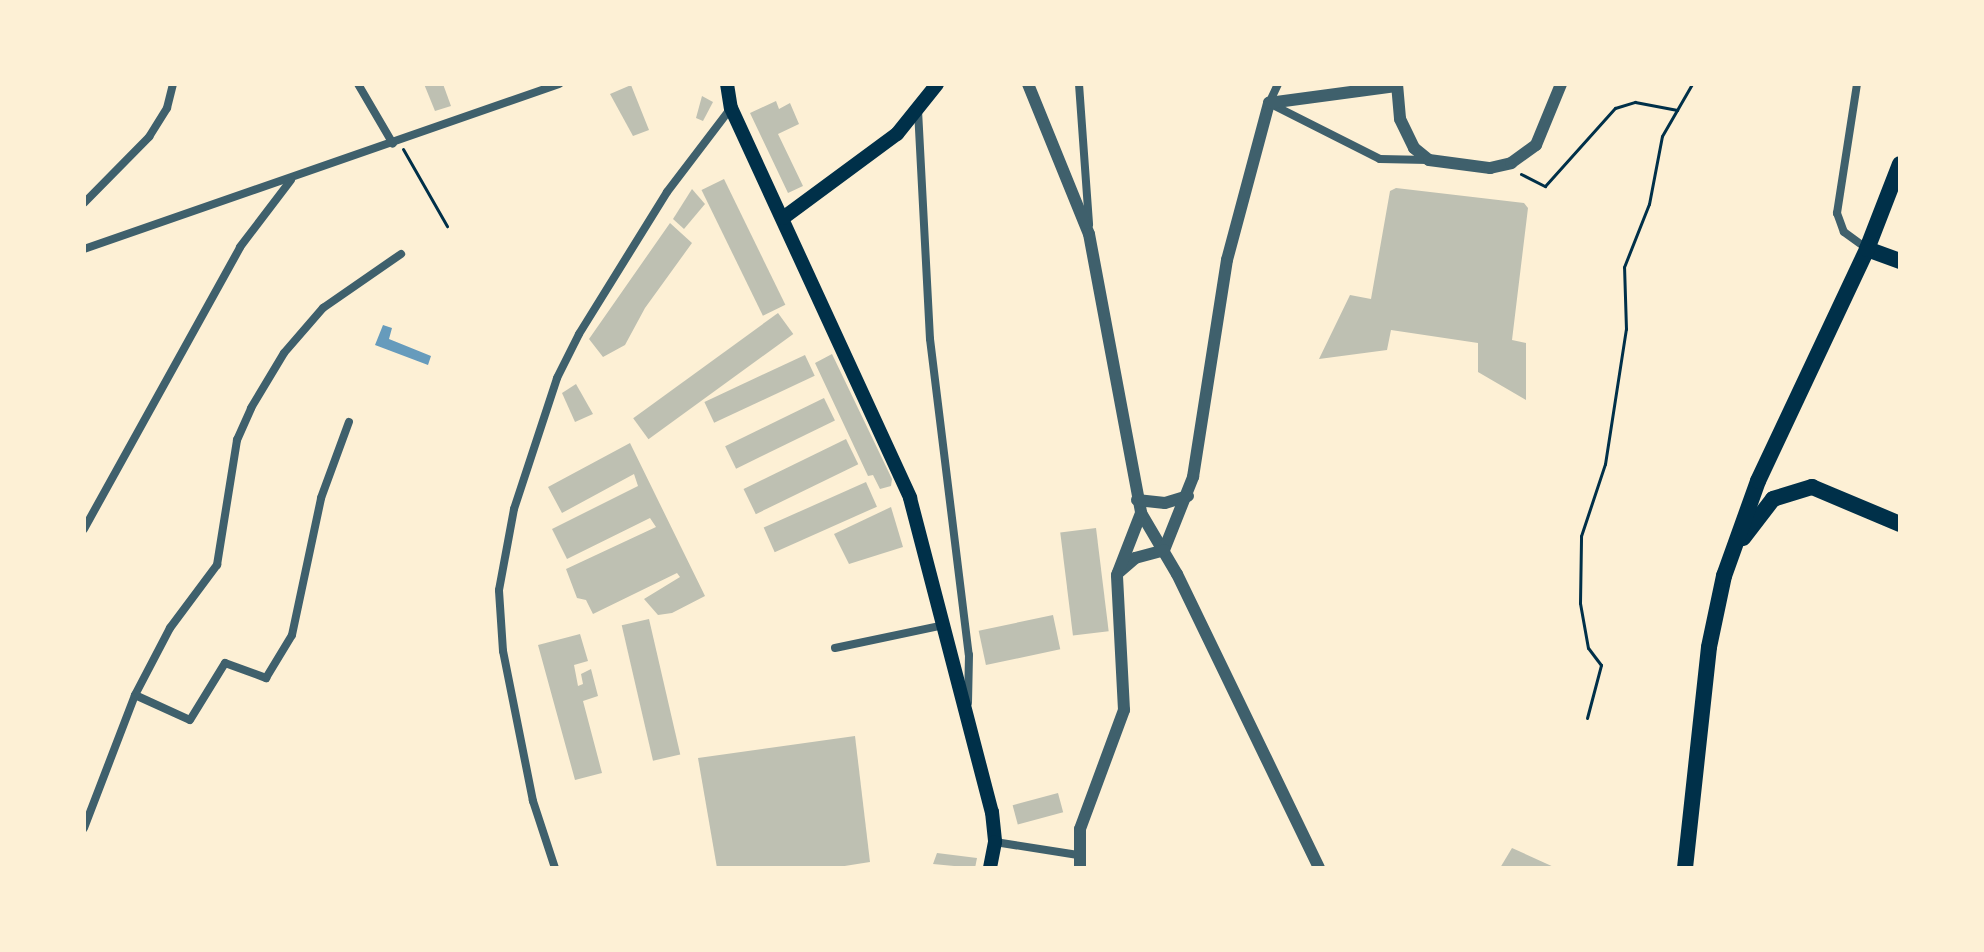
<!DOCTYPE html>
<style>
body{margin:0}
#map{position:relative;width:1984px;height:952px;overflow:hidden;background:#fdf0d5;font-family:Overpass,sans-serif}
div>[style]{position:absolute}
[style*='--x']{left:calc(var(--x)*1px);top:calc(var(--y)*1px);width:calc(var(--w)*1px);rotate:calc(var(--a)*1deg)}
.water>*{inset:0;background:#669bbc}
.building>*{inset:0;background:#bec0b2;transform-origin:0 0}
.path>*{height:3px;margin:-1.5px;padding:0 1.5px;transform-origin:1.5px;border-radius:1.5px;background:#003049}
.minor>*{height:8px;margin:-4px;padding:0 4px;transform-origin:4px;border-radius:4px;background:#3f606c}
.tertiary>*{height:12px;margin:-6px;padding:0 6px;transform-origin:6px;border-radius:6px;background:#3f606c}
.secondary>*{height:14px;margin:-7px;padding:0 7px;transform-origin:7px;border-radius:7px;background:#003049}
.primary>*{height:16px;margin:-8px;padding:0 8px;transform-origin:8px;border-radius:8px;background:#003049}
span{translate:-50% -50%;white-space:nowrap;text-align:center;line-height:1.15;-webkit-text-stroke:6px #fdf0d5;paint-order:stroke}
.frame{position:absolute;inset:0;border:86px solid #fdf0d5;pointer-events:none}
</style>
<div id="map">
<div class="water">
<i style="clip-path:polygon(383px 325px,392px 328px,389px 339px,431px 356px,428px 365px,375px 345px)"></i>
</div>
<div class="building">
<i style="clip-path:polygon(424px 84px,443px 84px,451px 106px,435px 111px)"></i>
<i style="clip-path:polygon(631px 85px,649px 130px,633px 136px,610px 94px)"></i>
<i style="clip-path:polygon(702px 96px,713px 102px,703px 121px,696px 118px)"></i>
<i style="clip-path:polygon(776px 101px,779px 109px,790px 103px,799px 124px,778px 134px,803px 186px,788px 193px,750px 113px)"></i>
<i style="left:724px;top:179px;width:140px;height:25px;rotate:64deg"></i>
<i style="clip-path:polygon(1396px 188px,1524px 203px,1528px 208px,1512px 340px,1526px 343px,1526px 400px,1478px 372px,1478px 343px,1391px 330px,1387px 350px,1319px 359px,1350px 295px,1371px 299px,1390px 191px)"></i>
<i style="clip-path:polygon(692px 189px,705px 204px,684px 229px,673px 219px)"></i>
<i style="clip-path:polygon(670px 223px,692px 243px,645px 308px,625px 345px,603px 357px,589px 339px)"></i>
<i style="left:778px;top:313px;width:26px;height:179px;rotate:54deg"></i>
<i style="clip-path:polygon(832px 354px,892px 479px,891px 486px,880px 489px,873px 475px,868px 476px,815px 363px)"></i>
<i style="left:805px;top:355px;width:23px;height:111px;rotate:65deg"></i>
<i style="clip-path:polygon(576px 384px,593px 414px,575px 422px,562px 393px)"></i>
<i style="left:824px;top:398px;width:25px;height:110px;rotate:64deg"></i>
<i style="left:846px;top:439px;width:28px;height:114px;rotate:64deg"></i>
<i style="clip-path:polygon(630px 443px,705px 596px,672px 613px,658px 615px,644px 599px,680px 577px,677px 573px,593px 614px,586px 600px,577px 598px,566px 569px,656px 527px,650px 518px,567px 559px,552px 529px,638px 486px,634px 474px,562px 513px,548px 487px)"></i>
<i style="left:866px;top:482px;width:27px;height:112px;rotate:66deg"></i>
<i style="clip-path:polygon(891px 507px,903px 547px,849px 564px,834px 534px)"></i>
<i style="left:1096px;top:528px;width:104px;height:36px;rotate:83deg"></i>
<i style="left:1053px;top:615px;width:35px;height:76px;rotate:78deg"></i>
<i style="left:649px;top:619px;width:139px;height:28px;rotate:77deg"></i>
<i style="clip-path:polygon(580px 634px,588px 661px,574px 665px,578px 686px,583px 684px,581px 674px,591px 669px,598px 696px,583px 701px,602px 773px,575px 780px,538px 645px)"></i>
<i style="clip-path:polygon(855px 736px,870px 862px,832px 868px,717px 868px,698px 758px)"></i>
<i style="left:1058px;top:793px;width:20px;height:47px;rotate:75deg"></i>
<i style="clip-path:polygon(1512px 848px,1556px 868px,1500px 868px)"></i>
<i style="clip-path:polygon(937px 853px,977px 858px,975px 868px,933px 864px)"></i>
</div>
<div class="path">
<i style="--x:403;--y:149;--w:89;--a:60.3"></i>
<i style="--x:1521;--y:174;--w:27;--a:27"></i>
<i style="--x:1545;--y:186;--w:105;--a:-48.1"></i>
<i style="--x:1615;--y:108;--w:21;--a:-17"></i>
<i style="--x:1635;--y:102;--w:43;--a:10.8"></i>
<i style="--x:1587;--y:718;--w:55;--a:-75.2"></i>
<i style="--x:1601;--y:665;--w:21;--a:-127"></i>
<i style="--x:1588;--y:648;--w:46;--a:-100.1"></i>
<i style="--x:1580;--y:603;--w:67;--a:-89.1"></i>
<i style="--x:1581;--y:536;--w:76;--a:-71.6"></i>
<i style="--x:1605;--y:464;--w:137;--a:-81.2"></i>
<i style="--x:1626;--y:329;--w:62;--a:-91.8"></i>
<i style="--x:1624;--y:267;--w:68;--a:-68.4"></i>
<i style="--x:1649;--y:204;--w:69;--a:-79.2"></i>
<i style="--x:1662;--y:136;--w:60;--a:-60"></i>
</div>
<div class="minor">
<i style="--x:358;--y:84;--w:69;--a:59.7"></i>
<i style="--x:1079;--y:84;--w:141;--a:85.9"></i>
<i style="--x:1278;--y:84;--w:21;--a:115"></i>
<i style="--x:1269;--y:103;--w:124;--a:26.8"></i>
<i style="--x:1380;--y:159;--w:48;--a:1.2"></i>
<i style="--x:1857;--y:84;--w:131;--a:98.8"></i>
<i style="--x:1837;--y:213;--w:20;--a:70"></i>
<i style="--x:1844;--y:232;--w:27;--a:36"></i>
<i style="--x:918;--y:110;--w:229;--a:87"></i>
<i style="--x:930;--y:339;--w:318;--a:83"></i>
<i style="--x:969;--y:655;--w:48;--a:91.2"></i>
<i style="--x:84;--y:203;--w:93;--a:-45.4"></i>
<i style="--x:149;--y:137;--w:34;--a:-58"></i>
<i style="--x:167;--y:108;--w:25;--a:-76"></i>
<i style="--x:84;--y:249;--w:503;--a:-19.16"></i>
<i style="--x:84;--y:529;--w:322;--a:-61"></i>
<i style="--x:240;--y:247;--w:84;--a:-52.7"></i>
<i style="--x:835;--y:648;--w:111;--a:-11.9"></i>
<i style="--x:135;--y:695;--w:60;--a:24.4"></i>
<i style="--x:190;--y:720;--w:67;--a:-58.4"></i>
<i style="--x:225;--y:663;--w:44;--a:20.1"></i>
<i style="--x:266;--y:678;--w:50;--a:-58.8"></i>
<i style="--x:292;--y:635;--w:140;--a:-78"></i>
<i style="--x:321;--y:498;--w:81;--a:-69.8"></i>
<i style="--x:84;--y:828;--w:142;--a:-69"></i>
<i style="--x:135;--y:695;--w:76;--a:-62.4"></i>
<i style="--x:170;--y:628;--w:79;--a:-53.3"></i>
<i style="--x:217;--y:565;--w:127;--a:-80.9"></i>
<i style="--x:237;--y:440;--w:35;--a:-66"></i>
<i style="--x:251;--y:408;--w:64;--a:-59"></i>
<i style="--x:284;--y:353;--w:60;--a:-49.1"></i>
<i style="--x:323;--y:308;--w:95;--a:-34.7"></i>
<i style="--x:995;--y:842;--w:84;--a:8.9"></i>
<i style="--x:555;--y:868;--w:71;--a:-108.2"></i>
<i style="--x:533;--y:801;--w:153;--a:-101.3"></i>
<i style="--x:503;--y:651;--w:61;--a:-93.8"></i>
<i style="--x:499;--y:590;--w:82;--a:-79.5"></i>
<i style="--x:514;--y:509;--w:138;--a:-71.8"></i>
<i style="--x:557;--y:378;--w:49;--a:-63.4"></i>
<i style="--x:579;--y:334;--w:167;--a:-58.2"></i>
<i style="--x:667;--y:192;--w:106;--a:-52.7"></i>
</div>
<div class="tertiary">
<i style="--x:1028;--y:84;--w:162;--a:67.9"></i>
<i style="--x:1089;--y:234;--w:284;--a:79.4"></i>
<i style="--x:1141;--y:513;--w:71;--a:59.5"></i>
<i style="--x:1177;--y:574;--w:326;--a:64.2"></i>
<i style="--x:1397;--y:84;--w:35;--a:85"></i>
<i style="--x:1400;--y:119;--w:32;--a:64"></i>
<i style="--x:1414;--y:148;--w:19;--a:39"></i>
<i style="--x:1429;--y:160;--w:62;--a:7.5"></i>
<i style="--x:1490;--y:168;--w:22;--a:-13"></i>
<i style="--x:1511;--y:163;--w:31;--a:-36"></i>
<i style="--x:1536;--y:145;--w:66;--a:-67.7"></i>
<i style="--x:1137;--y:500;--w:28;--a:6"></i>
<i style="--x:1165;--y:503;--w:24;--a:-17"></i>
<i style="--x:1164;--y:550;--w:79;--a:-68.3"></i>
<i style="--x:1193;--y:477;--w:220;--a:-81.1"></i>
<i style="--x:1227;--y:260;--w:163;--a:-75"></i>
<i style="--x:1269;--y:103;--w:128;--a:-7.6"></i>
<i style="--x:1118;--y:573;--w:23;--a:-41"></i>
<i style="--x:1135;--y:558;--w:30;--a:-15"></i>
<i style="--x:1080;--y:868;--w:39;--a:-90"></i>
<i style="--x:1080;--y:829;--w:127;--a:-69.7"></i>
<i style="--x:1124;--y:710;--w:135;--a:-93"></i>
<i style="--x:1117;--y:575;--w:66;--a:-68.8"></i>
</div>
<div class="secondary">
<i style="--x:727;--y:84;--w:24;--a:81"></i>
<i style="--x:731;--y:108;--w:429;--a:65.3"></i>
<i style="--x:910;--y:498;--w:325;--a:75.4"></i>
<i style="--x:992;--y:812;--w:30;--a:84"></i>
<i style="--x:995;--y:842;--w:26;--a:101"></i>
<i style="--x:783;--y:218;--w:142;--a:-36.4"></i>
<i style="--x:897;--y:134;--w:64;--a:-51.3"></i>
</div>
<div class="primary">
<i style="--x:1867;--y:249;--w:35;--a:20"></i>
<i style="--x:1743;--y:538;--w:49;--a:-52.4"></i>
<i style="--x:1773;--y:499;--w:41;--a:-17.1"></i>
<i style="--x:1812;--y:487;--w:95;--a:22.8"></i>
<i style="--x:1685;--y:868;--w:222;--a:-83.8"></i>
<i style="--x:1709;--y:647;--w:73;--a:-78.1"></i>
<i style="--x:1724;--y:576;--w:101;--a:-70.3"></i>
<i style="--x:1758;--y:481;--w:256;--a:-64.8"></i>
<i style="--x:1867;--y:249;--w:91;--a:-68.8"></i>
</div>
<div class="frame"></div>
</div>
